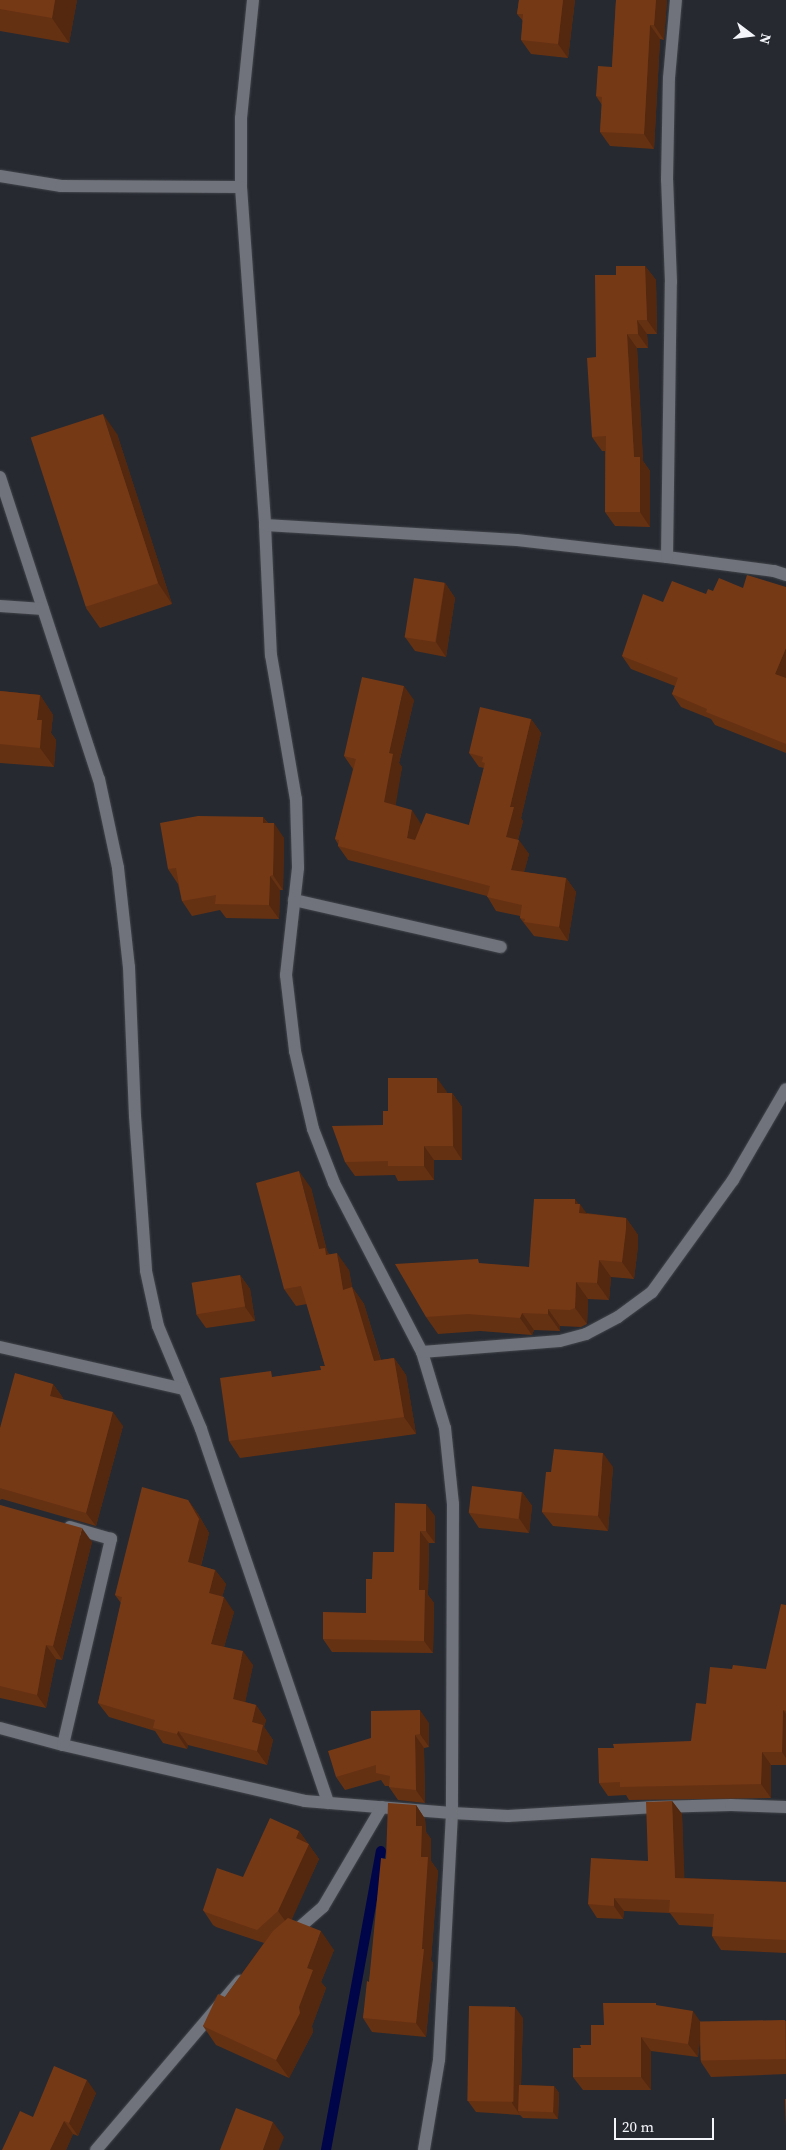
<!DOCTYPE html>
<style>
body{margin:0}
#map{position:relative;width:786px;height:2150px;overflow:hidden;background:#262930;font-family:"Source Serif 4",serif}
div>[style]{position:absolute}
[style*='--x']{left:calc(var(--x)*1px);top:calc(var(--y)*1px);width:calc(var(--w)*1px);rotate:calc(var(--a)*1deg)}
.stream>*{height:10px;margin:-5px;padding:0 5px;transform-origin:5px;border-radius:5px;background:#000448}
.roads{filter:drop-shadow(0 0 1px #41444a) drop-shadow(0 0 1px #41444a)}
.service>*{height:12px;margin:-6px;padding:0 6px;transform-origin:6px;border-radius:6px;background:#70737b}
.minor>*{height:12px;margin:-6px;padding:0 6px;transform-origin:6px;border-radius:6px;background:#70737b}
.wall>*{inset:0;background:#653113}
.shaded-wall>*{inset:0;background:#53280f}
.building>*{inset:0;background:#763916;transform-origin:0 0}
span{translate:-50% -50%;white-space:nowrap;text-align:center;line-height:1.15;-webkit-text-stroke:5px #262930;paint-order:stroke}
.north{position:absolute;left:726px;top:10px;width:50px;height:50px;-webkit-text-stroke:4px #262930;paint-order:stroke;rotate:105deg;font-size:14px;font-weight:700;line-height:20px;text-align:center;color:#f3f5fa}
.north::after{content:'';display:block;margin:auto;width:18px;height:22px;background:#f3f5fa;clip-path:polygon(50% 0,100% 100%,50% 72%,0 100%)}
.scale{position:absolute;left:614px;top:2118px;width:100px;height:22px;box-sizing:border-box;border:2px solid #f3f5fa;border-top:0;padding-left:6px;font-size:15px;line-height:18px;white-space:nowrap;color:#f3f5fa;-webkit-text-stroke:4px #262930;paint-order:stroke}
</style>
<div id="map">
<div class="stream">
<i style="--x:326;--y:2150;--w:304;--a:-79.6"></i>
</div>
<div class="roads">
<div class="service">
<i style="--x:294;--y:900;--w:212;--a:12.8"></i>
<i style="--x:452;--y:1813;--w:56;--a:3.1"></i>
<i style="--x:508;--y:1816;--w:147;--a:-3.5"></i>
<i style="--x:655;--y:1807;--w:76;--a:-1.5"></i>
<i style="--x:731;--y:1805;--w:55;--a:2.1"></i>
</div>
<div class="minor">
<i style="--x:253;--y:0;--w:119;--a:95.8"></i>
<i style="--x:241;--y:118;--w:69;--a:90"></i>
<i style="--x:241;--y:187;--w:339;--a:85.9"></i>
<i style="--x:265;--y:525;--w:130;--a:87.4"></i>
<i style="--x:271;--y:655;--w:146;--a:80.2"></i>
<i style="--x:296;--y:799;--w:69;--a:88.3"></i>
<i style="--x:298;--y:868;--w:108;--a:96.4"></i>
<i style="--x:286;--y:975;--w:77;--a:83.2"></i>
<i style="--x:295;--y:1051;--w:80;--a:77"></i>
<i style="--x:313;--y:1129;--w:58;--a:68.7"></i>
<i style="--x:334;--y:1183;--w:191;--a:62.5"></i>
<i style="--x:422;--y:1352;--w:79;--a:73.2"></i>
<i style="--x:445;--y:1428;--w:76;--a:84"></i>
<i style="--x:453;--y:1504;--w:309;--a:90.2"></i>
<i style="--x:452;--y:1813;--w:247;--a:93"></i>
<i style="--x:439;--y:2060;--w:91;--a:99.5"></i>
<i style="--x:0;--y:176;--w:62;--a:9.3"></i>
<i style="--x:61;--y:186;--w:180;--a:0.3"></i>
<i style="--x:0;--y:477;--w:318;--a:71.9"></i>
<i style="--x:99;--y:779;--w:91;--a:77.9"></i>
<i style="--x:118;--y:868;--w:100;--a:83.7"></i>
<i style="--x:129;--y:967;--w:149;--a:87.7"></i>
<i style="--x:135;--y:1116;--w:155;--a:85.9"></i>
<i style="--x:146;--y:1271;--w:56;--a:77.7"></i>
<i style="--x:158;--y:1326;--w:112;--a:67.3"></i>
<i style="--x:201;--y:1429;--w:395;--a:71.2"></i>
<i style="--x:265;--y:525;--w:252;--a:3.4"></i>
<i style="--x:517;--y:540;--w:151;--a:6.5"></i>
<i style="--x:667;--y:557;--w:108;--a:7.5"></i>
<i style="--x:774;--y:571;--w:13;--a:18"></i>
<i style="--x:667;--y:557;--w:275;--a:-89.2"></i>
<i style="--x:671;--y:282;--w:102;--a:-92.2"></i>
<i style="--x:667;--y:180;--w:102;--a:-88.9"></i>
<i style="--x:669;--y:78;--w:78;--a:-84.9"></i>
<i style="--x:0;--y:606;--w:43;--a:4"></i>
<i style="--x:0;--y:1347;--w:189;--a:12.9"></i>
<i style="--x:422;--y:1352;--w:138;--a:-4.6"></i>
<i style="--x:560;--y:1341;--w:27;--a:-15"></i>
<i style="--x:586;--y:1334;--w:36;--a:-28"></i>
<i style="--x:618;--y:1317;--w:42;--a:-36.3"></i>
<i style="--x:652;--y:1292;--w:138;--a:-54.1"></i>
<i style="--x:733;--y:1180;--w:105;--a:-59.8"></i>
<i style="--x:0;--y:1728;--w:65;--a:15.1"></i>
<i style="--x:63;--y:1745;--w:248;--a:13"></i>
<i style="--x:305;--y:1801;--w:147;--a:4.7"></i>
<i style="--x:63;--y:1745;--w:212;--a:-76.9"></i>
<i style="--x:111;--y:1539;--w:43;--a:-163.7"></i>
<i style="--x:292;--y:1934;--w:41;--a:-41.1"></i>
<i style="--x:323;--y:1907;--w:116;--a:-59.5"></i>
<i style="--x:96;--y:2150;--w:222;--a:-49.6"></i>
</div>
</div>
<div class="wall">
<i style="clip-path:polygon(0 0,77px 0,69px 43px,0 31px)"></i>
<i style="clip-path:polygon(519px 0,575px 0,568px 58px,531px 54px,521px 40px,523px 21px,517px 14px)"></i>
<i style="clip-path:polygon(616px 0,667px 0,664px 40px,660px 39px,654px 149px,610px 146px,600px 132px,602px 105px,596px 96px,612px 67px)"></i>
<i style="clip-path:polygon(645px 266px,656px 280px,657px 334px,647px 334px,648px 348px,637px 348px,643px 461px,650px 471px,650px 527px,615px 526px,605px 512px,605px 451px,602px 451px,592px 437px,596px 357px,616px 275px)"></i>
<i style="clip-path:polygon(117px 434px,172px 604px,100px 628px,86px 608px)"></i>
<i style="clip-path:polygon(445px 583px,455px 598px,446px 657px,415px 651px,405px 637px)"></i>
<i style="clip-path:polygon(786px 587px,786px 753px,715px 725px,711px 719px,681px 707px,672px 694px,675px 686px,631px 669px,622px 656px,663px 602px,706px 594px,713px 591px,743px 588px)"></i>
<i style="clip-path:polygon(0 691px,40px 695px,53px 715px,51px 733px,56px 740px,54px 767px,0 763px)"></i>
<i style="clip-path:polygon(414px 700px,399px 763px,402px 767px,395px 805px,421px 824px,421px 825px,469px 825px,484px 768px,479px 767px,469px 753px,531px 719px,541px 733px,521px 818px,523px 821px,518px 840px,529px 854px,524px 872px,566px 878px,576px 892px,568px 941px,534px 936px,520px 918px,520px 916px,496px 911px,487px 896px,348px 860px,338px 846px,338px 844px,335px 839px,353px 769px,344px 756px)"></i>
<i style="clip-path:polygon(263px 817px,268px 823px,284px 838px,283px 890px,280px 890px,279px 919px,226px 918px,220px 910px,192px 916px,182px 901px,178px 884px,168px 869px)"></i>
<i style="clip-path:polygon(447px 1092px,447px 1093px,452px 1093px,462px 1107px,462px 1160px,434px 1160px,434px 1180px,398px 1181px,395px 1175px,355px 1176px,345px 1162px,383px 1125px,388px 1111px)"></i>
<i style="clip-path:polygon(311px 1188px,327px 1251px,329px 1254px,349px 1270px,352px 1287px,364px 1304px,381px 1360px,394px 1358px,406px 1375px,416px 1434px,240px 1458px,229px 1441px,274px 1377px,321px 1370px,325px 1366px,307px 1304px,296px 1306px,284px 1289px)"></i>
<i style="clip-path:polygon(578px 1204px,586px 1213px,626px 1218px,638px 1235px,638px 1246px,634px 1279px,611px 1277px,609px 1300px,588px 1299px,587px 1324px,581px 1327px,560px 1326px,560px 1331px,534px 1330px,532px 1335px,480px 1331px,438px 1334px,426px 1317px,482px 1264px,529px 1267px)"></i>
<i style="clip-path:polygon(240px 1275px,250px 1289px,255px 1321px,206px 1328px,196px 1314px)"></i>
<i style="clip-path:polygon(53px 1384px,63px 1398px,62px 1399px,123px 1426px,96px 1526px,2px 1499px,0 1500px,0 1428px)"></i>
<i style="clip-path:polygon(613px 1467px,608px 1531px,553px 1526px,542px 1512px,551px 1472px)"></i>
<i style="clip-path:polygon(522px 1492px,532px 1506px,529px 1533px,479px 1528px,469px 1513px)"></i>
<i style="clip-path:polygon(188px 1500px,198px 1514px,209px 1533px,201px 1566px,215px 1570px,226px 1584px,222px 1597px,234px 1612px,224px 1647px,253px 1665px,245px 1702px,256px 1705px,266px 1720px,264px 1727px,273px 1740px,267px 1765px,188px 1745px,187px 1749px,163px 1743px,155px 1731px,109px 1717px,98px 1703px,121px 1603px,115px 1595px)"></i>
<i style="clip-path:polygon(0 1505px,92px 1542px,62px 1660px,56px 1659px,46px 1708px,0 1698px)"></i>
<i style="clip-path:polygon(435px 1516px,435px 1543px,429px 1543px,428px 1595px,434px 1603px,433px 1653px,332px 1652px,323px 1639px,366px 1613px,372px 1579px,394px 1552px)"></i>
<i style="clip-path:polygon(786px 1605px,786px 1765px,771px 1765px,771px 1798px,629px 1800px,626px 1795px,608px 1796px,599px 1783px,691px 1741px,706px 1704px,732px 1669px,766px 1669px)"></i>
<i style="clip-path:polygon(429px 1723px,429px 1747px,424px 1748px,425px 1803px,398px 1800px,389px 1787px,389px 1786px,385px 1786px,381px 1780px,345px 1790px,336px 1777px)"></i>
<i style="clip-path:polygon(672px 1801px,682px 1814px,684px 1878px,786px 1882px,786px 1953px,721px 1950px,712px 1936px,713px 1927px,679px 1925px,670px 1913px,624px 1911px,623px 1919px,597px 1918px,588px 1904px,648px 1861px)"></i>
<i style="clip-path:polygon(416px 1805px,425px 1819px,426px 1832px,431px 1839px,431px 1861px,438px 1871px,431px 1960px,433px 1963px,426px 2037px,372px 2032px,363px 2018px,369px 1982px,386px 1859px)"></i>
<i style="clip-path:polygon(299px 1831px,319px 1859px,291px 1920px,334px 1950px,321px 1982px,326px 1988px,312px 2026px,313px 2032px,289px 2078px,216px 2045px,203px 2026px,225px 1997px,264px 1943px,216px 1927px,213px 1925px,203px 1910px)"></i>
<i style="clip-path:polygon(658px 2006px,702px 2025px,786px 2021px,786px 2074px,711px 2077px,701px 2062px,700px 2039px,698px 2057px,651px 2051px,651px 2090px,583px 2090px,573px 2077px,581px 2048px,591px 2045px,604px 2025px)"></i>
<i style="clip-path:polygon(523px 2018px,521px 2085px,554px 2086px,559px 2093px,558px 2119px,523px 2118px,520px 2115px,476px 2112px,468px 2101px)"></i>
<i style="clip-path:polygon(96px 2093px,78px 2136px,73px 2134px,66px 2150px,2px 2150px,33px 2117px)"></i>
</div>
<div class="shaded-wall">
<i style="clip-path:polygon(55px 0,77px 0,69px 43px,52px 18px)"></i>
<i style="clip-path:polygon(563px 0,575px 0,568px 58px,558px 44px)"></i>
<i style="clip-path:polygon(656px 0,667px 0,664px 40px,654px 25px)"></i>
<i style="clip-path:polygon(650px 25px,660px 39px,654px 149px,644px 134px)"></i>
<i style="clip-path:polygon(645px 266px,656px 280px,657px 334px,647px 320px)"></i>
<i style="clip-path:polygon(637px 320px,647px 334px,648px 348px,638px 334px)"></i>
<i style="clip-path:polygon(627px 334px,637px 348px,643px 461px,650px 471px,650px 527px,640px 512px,634px 457px)"></i>
<i style="clip-path:polygon(103px 414px,117px 434px,172px 604px,158px 583px)"></i>
<i style="clip-path:polygon(445px 583px,455px 598px,446px 657px,436px 642px)"></i>
<i style="clip-path:polygon(786px 648px,786px 682px,775px 674px)"></i>
<i style="clip-path:polygon(404px 686px,414px 700px,399px 763px,402px 767px,394px 816px,384px 802px,389px 753px)"></i>
<i style="clip-path:polygon(40px 695px,53px 715px,51px 733px,56px 740px,54px 767px,40px 748px,37px 720px)"></i>
<i style="clip-path:polygon(531px 719px,541px 733px,521px 818px,523px 821px,515px 851px,506px 837px,510px 807px)"></i>
<i style="clip-path:polygon(412px 810px,421px 824px,417px 851px,407px 838px)"></i>
<i style="clip-path:polygon(263px 817px,273px 831px,263px 823px)"></i>
<i style="clip-path:polygon(274px 823px,284px 838px,283px 890px,273px 875px)"></i>
<i style="clip-path:polygon(519px 840px,529px 854px,521px 884px,511px 870px)"></i>
<i style="clip-path:polygon(270px 876px,280px 890px,279px 919px,269px 905px)"></i>
<i style="clip-path:polygon(566px 878px,576px 892px,568px 941px,559px 927px)"></i>
<i style="clip-path:polygon(437px 1078px,447px 1092px,447px 1108px,437px 1093px)"></i>
<i style="clip-path:polygon(452px 1093px,462px 1107px,462px 1160px,453px 1146px)"></i>
<i style="clip-path:polygon(424px 1146px,434px 1160px,434px 1180px,424px 1166px)"></i>
<i style="clip-path:polygon(299px 1171px,311px 1188px,327px 1251px,337px 1265px,319px 1249px)"></i>
<i style="clip-path:polygon(575px 1199px,580px 1206px,580px 1204px,592px 1221px,579px 1213px,575px 1204px)"></i>
<i style="clip-path:polygon(626px 1218px,638px 1235px,638px 1246px,634px 1279px,622px 1262px)"></i>
<i style="clip-path:polygon(337px 1253px,349px 1270px,352px 1287px,364px 1304px,386px 1378px,374px 1361px,343px 1290px)"></i>
<i style="clip-path:polygon(599px 1260px,611px 1277px,609px 1300px,597px 1283px)"></i>
<i style="clip-path:polygon(240px 1275px,250px 1289px,255px 1321px,245px 1307px)"></i>
<i style="clip-path:polygon(576px 1282px,588px 1299px,587px 1324px,575px 1308px)"></i>
<i style="clip-path:polygon(548px 1309px,560px 1326px,560px 1331px,548px 1314px)"></i>
<i style="clip-path:polygon(522px 1313px,534px 1330px,532px 1335px,520px 1318px)"></i>
<i style="clip-path:polygon(394px 1358px,406px 1375px,416px 1434px,404px 1417px)"></i>
<i style="clip-path:polygon(53px 1384px,63px 1398px,59px 1409px,50px 1396px)"></i>
<i style="clip-path:polygon(113px 1412px,123px 1426px,96px 1526px,86px 1513px)"></i>
<i style="clip-path:polygon(603px 1453px,613px 1467px,608px 1531px,598px 1516px)"></i>
<i style="clip-path:polygon(522px 1492px,532px 1506px,529px 1533px,519px 1518px)"></i>
<i style="clip-path:polygon(188px 1500px,198px 1514px,209px 1533px,198px 1577px,188px 1562px)"></i>
<i style="clip-path:polygon(426px 1504px,435px 1516px,435px 1543px,426px 1531px)"></i>
<i style="clip-path:polygon(82px 1528px,92px 1542px,62px 1660px,53px 1646px)"></i>
<i style="clip-path:polygon(420px 1531px,429px 1543px,428px 1595px,434px 1603px,433px 1653px,424px 1641px,419px 1590px)"></i>
<i style="clip-path:polygon(215px 1570px,226px 1584px,219px 1608px,209px 1593px)"></i>
<i style="clip-path:polygon(224px 1597px,234px 1612px,221px 1658px,211px 1644px)"></i>
<i style="clip-path:polygon(46px 1645px,56px 1659px,46px 1708px,37px 1695px)"></i>
<i style="clip-path:polygon(243px 1651px,253px 1665px,243px 1713px,233px 1699px)"></i>
<i style="clip-path:polygon(256px 1705px,266px 1720px,264px 1727px,273px 1740px,267px 1765px,257px 1751px,252px 1722px)"></i>
<i style="clip-path:polygon(420px 1710px,429px 1723px,429px 1747px,420px 1734px)"></i>
<i style="clip-path:polygon(783px 1710px,786px 1714px,786px 1758px,782px 1752px)"></i>
<i style="clip-path:polygon(178px 1731px,188px 1745px,187px 1749px,177px 1734px)"></i>
<i style="clip-path:polygon(415px 1735px,424px 1748px,425px 1803px,416px 1790px)"></i>
<i style="clip-path:polygon(762px 1752px,771px 1765px,771px 1798px,761px 1784px)"></i>
<i style="clip-path:polygon(672px 1801px,682px 1814px,685px 1891px,675px 1878px)"></i>
<i style="clip-path:polygon(416px 1805px,425px 1819px,426px 1832px,431px 1839px,431px 1861px,438px 1871px,431px 1960px,433px 1963px,426px 2037px,416px 2023px,422px 1949px,421px 1857px,416px 1826px)"></i>
<i style="clip-path:polygon(299px 1831px,319px 1859px,289px 1926px,278px 1911px,296px 1838px)"></i>
<i style="clip-path:polygon(614px 1898px,624px 1911px,623px 1919px,614px 1906px)"></i>
<i style="clip-path:polygon(321px 1931px,334px 1950px,321px 1982px,326px 1988px,312px 2026px,313px 2032px,289px 2078px,276px 2060px,299px 2007px,307px 1968px)"></i>
<i style="clip-path:polygon(515px 2007px,523px 2018px,520px 2111px,518px 2111px,520px 2115px,512px 2103px)"></i>
<i style="clip-path:polygon(693px 2011px,702px 2024px,698px 2057px,688px 2044px)"></i>
<i style="clip-path:polygon(641px 2037px,651px 2051px,651px 2090px,641px 2077px)"></i>
<i style="clip-path:polygon(87px 2080px,96px 2093px,78px 2136px,69px 2123px)"></i>
<i style="clip-path:polygon(554px 2086px,559px 2093px,558px 2119px,553px 2112px)"></i>
<i style="clip-path:polygon(64px 2121px,73px 2134px,66px 2150px,50px 2150px)"></i>
<i style="clip-path:polygon(273px 2122px,284px 2137px,279px 2150px,263px 2150px)"></i>
</div>
<div class="building">
<i style="clip-path:polygon(0 0,55px 0,52px 18px,0 9px)"></i>
<i style="clip-path:polygon(519px 0,563px 0,558px 44px,521px 40px,523px 14px,517px 14px)"></i>
<i style="clip-path:polygon(616px 0,656px 0,654px 25px,650px 25px,644px 134px,600px 132px,602px 97px,596px 96px,598px 66px,612px 67px)"></i>
<i style="clip-path:polygon(616px 266px,645px 266px,647px 320px,637px 320px,638px 334px,627px 334px,634px 457px,640px 457px,640px 512px,605px 512px,606px 436px,592px 437px,587px 358px,596px 357px,595px 275px,616px 275px)"></i>
<i style="left:103px;top:414px;width:178px;height:76px;rotate:72deg"></i>
<i style="clip-path:polygon(747px 575px,786px 587px,786px 648px,775px 674px,786px 678px,786px 744px,706px 712px,707px 709px,672px 694px,678px 678px,622px 656px,643px 594px,663px 602px,672px 581px,706px 594px,708px 589px,713px 591px,719px 578px,743px 588px)"></i>
<i style="left:414px;top:578px;width:31px;height:60px;rotate:9deg"></i>
<i style="clip-path:polygon(362px 677px,404px 686px,389px 753px,393px 754px,384px 802px,412px 810px,407px 838px,415px 840px,426px 813px,469px 825px,485px 763px,482px 762px,483px 757px,469px 753px,480px 707px,531px 719px,510px 807px,514px 807px,506px 837px,519px 840px,511px 870px,566px 878px,559px 927px,524px 922px,525px 919px,520px 918px,522px 905px,487px 897px,490px 886px,338px 846px,339px 840px,335px 839px,356px 759px,344px 756px)"></i>
<i style="clip-path:polygon(0 691px,40px 695px,37px 720px,42px 720px,40px 748px,0 744px)"></i>
<i style="clip-path:polygon(198px 816px,263px 817px,263px 823px,274px 823px,273px 875px,270px 876px,269px 905px,215px 904px,216px 895px,182px 901px,176px 868px,168px 869px,160px 823px)"></i>
<i style="clip-path:polygon(388px 1078px,437px 1078px,437px 1093px,452px 1093px,453px 1146px,424px 1146px,424px 1166px,388px 1166px,388px 1161px,345px 1162px,332px 1126px,383px 1125px,383px 1111px,388px 1111px)"></i>
<i style="clip-path:polygon(299px 1171px,319px 1249px,325px 1248px,326px 1255px,337px 1253px,343px 1290px,352px 1287px,374px 1361px,394px 1358px,404px 1417px,229px 1441px,220px 1378px,271px 1371px,272px 1377px,321px 1370px,320px 1366px,325px 1366px,301px 1286px,284px 1289px,256px 1183px)"></i>
<i style="clip-path:polygon(534px 1199px,575px 1199px,575px 1204px,580px 1204px,579px 1213px,626px 1218px,626px 1229px,622px 1262px,599px 1260px,597px 1283px,576px 1282px,575px 1308px,570px 1310px,548px 1309px,548px 1314px,522px 1313px,520px 1318px,468px 1314px,426px 1317px,395px 1264px,478px 1259px,479px 1263px,529px 1267px)"></i>
<i style="left:240px;top:1275px;width:32px;height:49px;rotate:81deg"></i>
<i style="clip-path:polygon(15px 1373px,53px 1384px,50px 1396px,113px 1412px,86px 1513px,0 1488px,0 1428px)"></i>
<i style="clip-path:polygon(554px 1449px,603px 1453px,598px 1516px,542px 1512px,546px 1472px,551px 1472px)"></i>
<i style="left:472px;top:1486px;width:50px;height:27px;rotate:7deg"></i>
<i style="clip-path:polygon(142px 1487px,188px 1500px,199px 1519px,188px 1562px,215px 1570px,209px 1593px,224px 1597px,211px 1644px,243px 1651px,233px 1699px,256px 1705px,252px 1722px,263px 1725px,257px 1751px,178px 1731px,177px 1734px,153px 1728px,155px 1720px,98px 1703px,122px 1597px,115px 1595px)"></i>
<i style="clip-path:polygon(395px 1503px,426px 1504px,426px 1531px,420px 1531px,419px 1590px,425px 1590px,424px 1641px,323px 1639px,323px 1612px,366px 1613px,366px 1579px,372px 1579px,373px 1552px,394px 1552px)"></i>
<i style="clip-path:polygon(0 1505px,82px 1528px,53px 1646px,46px 1645px,37px 1695px,0 1686px)"></i>
<i style="clip-path:polygon(781px 1604px,786px 1605px,786px 1711px,783px 1710px,782px 1752px,762px 1752px,761px 1784px,620px 1787px,620px 1782px,599px 1783px,598px 1748px,614px 1748px,613px 1744px,691px 1741px,696px 1703px,706px 1704px,710px 1667px,732px 1669px,733px 1665px,766px 1669px)"></i>
<i style="clip-path:polygon(420px 1710px,420px 1734px,415px 1735px,416px 1790px,389px 1787px,390px 1776px,376px 1773px,376px 1765px,336px 1777px,328px 1751px,371px 1738px,371px 1711px)"></i>
<i style="clip-path:polygon(672px 1801px,675px 1878px,786px 1882px,786px 1940px,712px 1936px,714px 1914px,669px 1912px,670px 1900px,614px 1898px,614px 1906px,588px 1904px,591px 1858px,648px 1861px,646px 1802px)"></i>
<i style="clip-path:polygon(388px 1803px,416px 1805px,416px 1826px,422px 1826px,421px 1857px,428px 1857px,422px 1949px,424px 1949px,416px 2023px,363px 2018px,367px 1981px,369px 1982px,381px 1858px,386px 1859px)"></i>
<i style="clip-path:polygon(270px 1818px,299px 1831px,296px 1838px,309px 1844px,278px 1911px,257px 1930px,205px 1912px,203px 1910px,217px 1868px,243px 1877px)"></i>
<i style="clip-path:polygon(288px 1918px,321px 1931px,307px 1968px,313px 1970px,299px 2007px,300px 2013px,276px 2060px,203px 2026px,218px 1994px,225px 1997px,273px 1931px)"></i>
<i style="clip-path:polygon(603px 2003px,656px 2003px,656px 2005px,693px 2011px,688px 2044px,641px 2037px,641px 2077px,573px 2077px,573px 2048px,581px 2048px,580px 2045px,591px 2045px,591px 2025px,604px 2025px)"></i>
<i style="left:469px;top:2006px;width:46px;height:95px;rotate:1deg"></i>
<i style="left:785px;top:2020px;width:39px;height:85px;rotate:89deg"></i>
<i style="clip-path:polygon(54px 2066px,87px 2080px,69px 2123px,64px 2121px,50px 2150px,2px 2150px,20px 2111px,33px 2117px)"></i>
<i style="left:519px;top:2085px;width:35px;height:26px;rotate:2deg"></i>
<i style="clip-path:polygon(785px 2099px,786px 2099px,786px 2126px)"></i>
<i style="clip-path:polygon(236px 2108px,273px 2122px,263px 2150px,220px 2150px)"></i>
</div>
<div class="north">N</div>
<div class="scale">20 m</div>
</div>
